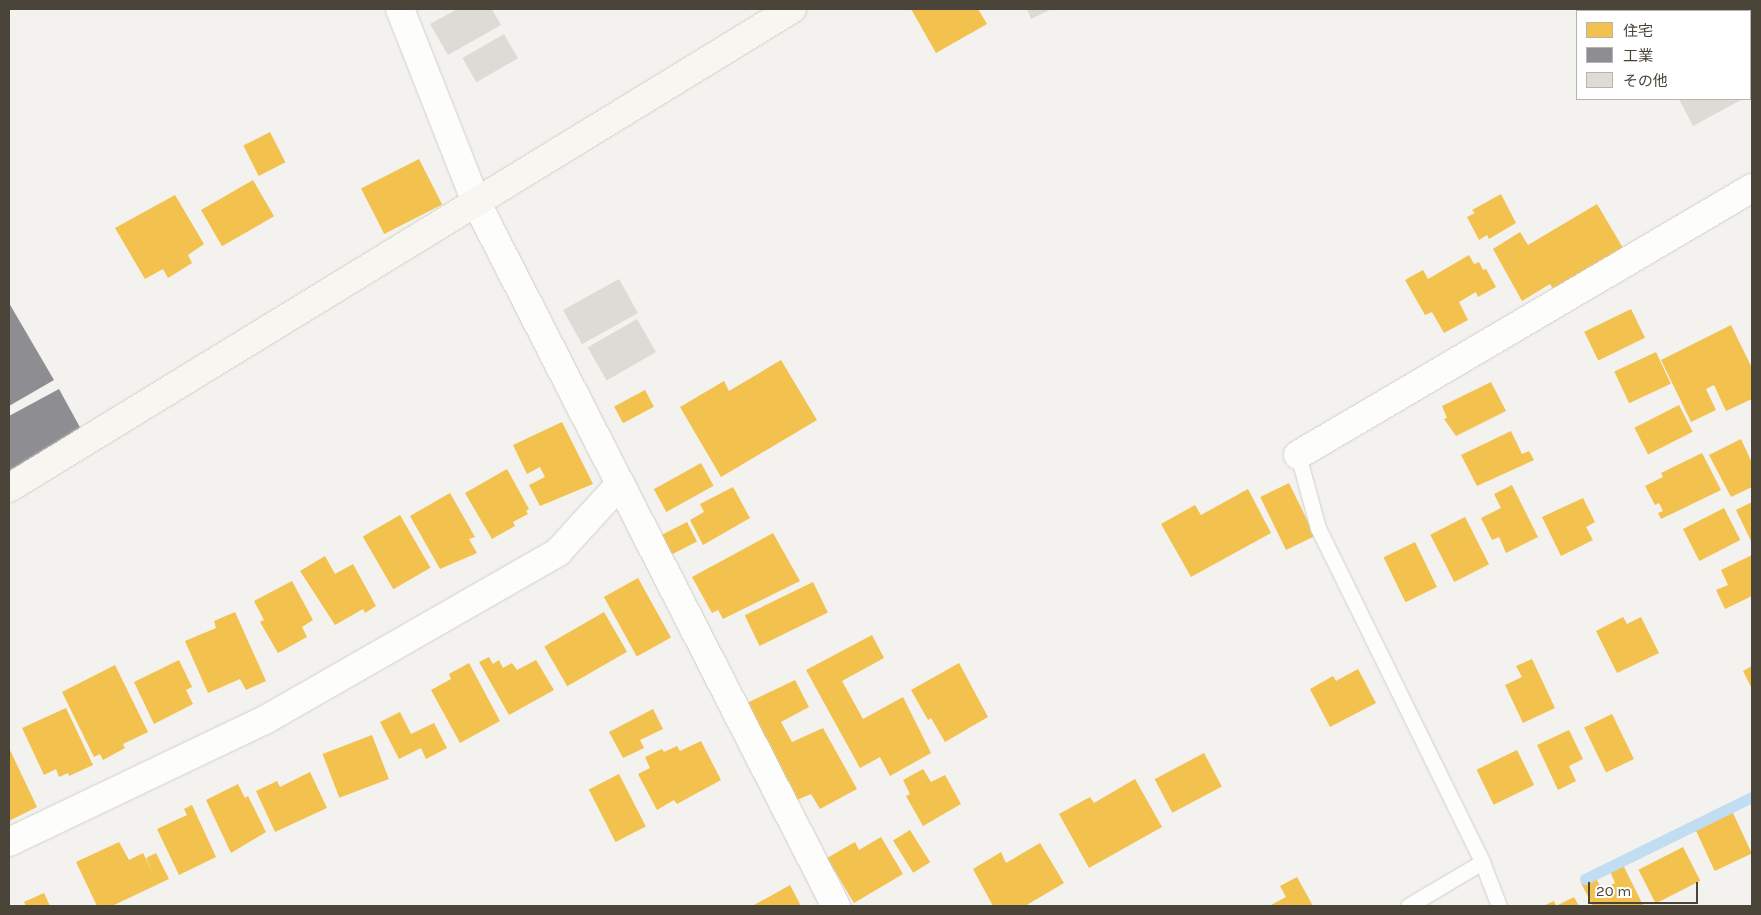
<!DOCTYPE html>
<meta charset="utf-8">
<style>
body{margin:0}
#map{position:relative;width:1761px;height:915px;overflow:hidden;background:#f4f2ee;font-family:Karla,"Noto Sans JP",sans-serif}
div>[style]{position:absolute}
[style*='--x']{left:calc(var(--x)*1px);top:calc(var(--y)*1px);width:calc(var(--w)*1px);rotate:calc(var(--a)*1deg)}
.homes>*{inset:0;background:#f2c14e;transform-origin:0 0}
.industry>*{inset:0;background:#8d8d92}
.stream>*{height:11px;margin:-5.5px;padding:0 5.5px;transform-origin:5.5px;border-radius:5.5px;background:#c0ddf1}
.building>*{inset:0;background:#dedbd6;transform-origin:0 0}
.roads{filter:drop-shadow(0 0 1px #d2d0cb) drop-shadow(0 0 1px #d2d0cb)}
.lane>*{height:15px;margin:-7.5px;padding:0 7.5px;transform-origin:7.5px;border-radius:7.5px;background:#fdfdfc}
.street>*{height:28px;margin:-14px;padding:0 14px;transform-origin:14px;border-radius:14px;background:#fdfdfc}
.secondary>*{height:28px;margin:-14px;padding:0 14px;transform-origin:14px;border-radius:14px;background:#f7f6f1}
span{translate:-50% -50%;white-space:nowrap;text-align:center;line-height:1.15;-webkit-text-stroke:5px #fff;paint-order:stroke}
.frame{position:absolute;inset:0;border:10px solid #4b4439;pointer-events:none}
.legend{position:absolute;left:1576px;top:10px;width:175px;height:90px;box-sizing:border-box;background:#fff;border:1px solid #b7b4b0;margin:0;padding:6px 9px;list-style:none;font-size:15px;color:#4b4439}
.legend li{display:flex;align-items:center;gap:10px;height:25px}
.legend b{width:25px;border:1px solid #b7b4b0}
.scale{position:absolute;left:1588px;top:882px;width:110px;height:22px;box-sizing:border-box;border:2px solid #4b4439;border-top:0;padding-left:6px;font-size:15px;line-height:18px;white-space:nowrap;color:#4b4439;-webkit-text-stroke:4px #fff;paint-order:stroke}
</style>
<div id="map">
<div class="homes">
<i style="clip-path:polygon(911px 9px,978px 9px,987px 24px,936px 53px)"></i>
<i style="left:270px;top:132px;width:34px;height:30px;rotate:63deg"></i>
<i style="left:419px;top:159px;width:51px;height:65px;rotate:63deg"></i>
<i style="left:253px;top:180px;width:42px;height:60px;rotate:60deg"></i>
<i style="clip-path:polygon(1501px 194px,1516px 223px,1489px 239px,1487px 235px,1479px 240px,1467px 217px,1475px 213px,1472px 210px)"></i>
<i style="clip-path:polygon(175px 195px,204px 244px,188px 255px,192px 263px,168px 278px,163px 269px,145px 279px,115px 228px)"></i>
<i style="clip-path:polygon(1597px 204px,1623px 248px,1553px 289px,1550px 284px,1522px 301px,1493px 249px,1520px 232px,1528px 245px)"></i>
<i style="clip-path:polygon(1469px 255px,1474px 264px,1479px 262px,1483px 270px,1486px 269px,1496px 287px,1478px 297px,1476px 292px,1459px 302px,1468px 320px,1444px 333px,1432px 312px,1425px 315px,1405px 280px,1423px 270px,1428px 279px)"></i>
<i style="left:1631px;top:309px;width:32px;height:52px;rotate:64deg"></i>
<i style="clip-path:polygon(1731px 325px,1752px 368px,1752px 399px,1726px 411px,1714px 385px,1706px 389px,1716px 410px,1691px 422px,1661px 360px)"></i>
<i style="left:1656px;top:352px;width:35px;height:46px;rotate:65deg"></i>
<i style="clip-path:polygon(781px 360px,817px 420px,721px 477px,680px 407px,724px 381px,729px 391px)"></i>
<i style="clip-path:polygon(1491px 382px,1506px 411px,1456px 436px,1444px 419px,1447px 418px,1442px 406px)"></i>
<i style="left:645px;top:390px;width:19px;height:35px;rotate:62deg"></i>
<i style="left:1679px;top:405px;width:30px;height:50px;rotate:63deg"></i>
<i style="clip-path:polygon(562px 422px,593px 484px,540px 506px,529px 485px,545px 477px,540px 467px,527px 474px,513px 445px)"></i>
<i style="clip-path:polygon(1511px 431px,1522px 454px,1529px 451px,1534px 460px,1477px 486px,1461px 455px)"></i>
<i style="clip-path:polygon(1741px 439px,1752px 463px,1752px 487px,1731px 497px,1709px 455px)"></i>
<i style="clip-path:polygon(1702px 453px,1721px 490px,1661px 519px,1658px 513px,1663px 511px,1659px 503px,1655px 505px,1645px 486px,1663px 477px,1661px 473px)"></i>
<i style="left:701px;top:463px;width:26px;height:54px;rotate:61deg"></i>
<i style="clip-path:polygon(507px 469px,529px 509px,526px 511px,528px 514px,513px 522px,515px 526px,492px 539px,465px 493px)"></i>
<i style="left:1289px;top:483px;width:59px;height:32px;rotate:64deg"></i>
<i style="clip-path:polygon(1512px 485px,1538px 537px,1506px 553px,1499px 537px,1492px 540px,1481px 518px,1501px 508px,1494px 494px)"></i>
<i style="clip-path:polygon(733px 487px,750px 518px,703px 545px,690px 520px,704px 512px,700px 504px)"></i>
<i style="clip-path:polygon(1248px 489px,1271px 533px,1191px 577px,1161px 524px,1195px 505px,1201px 515px)"></i>
<i style="clip-path:polygon(450px 493px,475px 537px,469px 539px,477px 553px,440px 569px,410px 516px)"></i>
<i style="clip-path:polygon(1583px 498px,1595px 522px,1586px 527px,1593px 540px,1561px 556px,1542px 517px)"></i>
<i style="clip-path:polygon(1752px 502px,1752px 543px,1736px 510px)"></i>
<i style="left:1724px;top:508px;width:36px;height:46px;rotate:63deg"></i>
<i style="left:400px;top:515px;width:61px;height:43px;rotate:60deg"></i>
<i style="left:1465px;top:517px;width:53px;height:39px;rotate:63deg"></i>
<i style="left:687px;top:522px;width:22px;height:33px;rotate:63deg"></i>
<i style="clip-path:polygon(773px 533px,800px 581px,723px 619px,718px 610px,712px 613px,692px 577px)"></i>
<i style="left:1415px;top:542px;width:50px;height:35px;rotate:64deg"></i>
<i style="clip-path:polygon(1752px 555px,1752px 596px,1725px 609px,1716px 590px,1728px 585px,1721px 570px)"></i>
<i style="clip-path:polygon(325px 556px,335px 574px,353px 564px,376px 606px,365px 613px,363px 609px,335px 625px,300px 571px)"></i>
<i style="left:638px;top:578px;width:68px;height:39px;rotate:61deg"></i>
<i style="clip-path:polygon(292px 581px,313px 620px,302px 627px,307px 637px,278px 653px,260px 622px,264px 620px,254px 601px)"></i>
<i style="left:813px;top:582px;width:34px;height:76px;rotate:64deg"></i>
<i style="clip-path:polygon(235px 612px,266px 681px,246px 690px,240px 679px,208px 693px,185px 641px,216px 628px,214px 621px)"></i>
<i style="left:604px;top:612px;width:46px;height:69px;rotate:60deg"></i>
<i style="clip-path:polygon(1623px 617px,1627px 624px,1641px 617px,1659px 653px,1617px 673px,1596px 631px)"></i>
<i style="clip-path:polygon(872px 635px,884px 658px,842px 681px,847px 690px,863px 719px,903px 697px,931px 753px,890px 776px,880px 757px,860px 768px,806px 670px)"></i>
<i style="clip-path:polygon(489px 657px,493px 664px,499px 660px,503px 668px,512px 663px,517px 670px,536px 660px,554px 690px,509px 715px,479px 662px)"></i>
<i style="clip-path:polygon(1532px 659px,1555px 708px,1523px 723px,1505px 685px,1522px 677px,1516px 666px)"></i>
<i style="clip-path:polygon(179px 660px,192px 687px,186px 690px,193px 704px,154px 724px,134px 682px)"></i>
<i style="clip-path:polygon(469px 663px,500px 721px,460px 743px,431px 690px,451px 679px,449px 674px)"></i>
<i style="clip-path:polygon(959px 663px,988px 717px,945px 742px,931px 718px,928px 720px,911px 690px)"></i>
<i style="clip-path:polygon(115px 665px,148px 732px,123px 744px,125px 748px,103px 760px,100px 754px,94px 757px,62px 692px)"></i>
<i style="clip-path:polygon(1752px 666px,1752px 689px,1743px 671px)"></i>
<i style="clip-path:polygon(1358px 669px,1376px 703px,1330px 727px,1310px 689px,1333px 676px,1336px 681px)"></i>
<i style="clip-path:polygon(795px 680px,809px 707px,781px 722px,792px 742px,823px 728px,857px 789px,820px 809px,811px 794px,797px 800px,747px 703px)"></i>
<i style="clip-path:polygon(66px 708px,93px 765px,69px 776px,68px 773px,59px 777px,56px 769px,44px 775px,22px 728px)"></i>
<i style="clip-path:polygon(653px 709px,663px 729px,640px 740px,644px 748px,623px 758px,609px 732px)"></i>
<i style="clip-path:polygon(400px 712px,411px 734px,434px 723px,447px 748px,426px 759px,421px 748px,399px 759px,380px 722px)"></i>
<i style="left:1612px;top:714px;width:50px;height:31px;rotate:64deg"></i>
<i style="clip-path:polygon(1569px 730px,1583px 759px,1569px 766px,1576px 781px,1558px 790px,1537px 745px)"></i>
<i style="left:372px;top:735px;width:47px;height:53px;rotate:69deg"></i>
<i style="clip-path:polygon(701px 741px,721px 780px,677px 804px,674px 800px,657px 810px,638px 774px,650px 768px,645px 757px,662px 749px,664px 752px,677px 746px,680px 751px)"></i>
<i style="clip-path:polygon(9px 748px,37px 807px,9px 821px)"></i>
<i style="left:1517px;top:750px;width:39px;height:45px;rotate:64deg"></i>
<i style="left:1204px;top:753px;width:38px;height:56px;rotate:62deg"></i>
<i style="clip-path:polygon(923px 769px,931px 782px,945px 775px,961px 804px,923px 826px,906px 796px,910px 794px,903px 780px)"></i>
<i style="clip-path:polygon(310px 772px,327px 808px,275px 832px,256px 791px,277px 781px,280px 787px)"></i>
<i style="left:619px;top:774px;width:59px;height:34px;rotate:63deg"></i>
<i style="clip-path:polygon(1135px 779px,1162px 827px,1089px 868px,1059px 814px,1090px 797px,1094px 803px)"></i>
<i style="clip-path:polygon(238px 784px,245px 798px,248px 796px,266px 832px,231px 853px,206px 800px)"></i>
<i style="clip-path:polygon(192px 805px,216px 857px,179px 875px,157px 829px,187px 815px,184px 809px)"></i>
<i style="left:1732px;top:811px;width:47px;height:41px;rotate:65deg"></i>
<i style="left:910px;top:830px;width:38px;height:20px;rotate:58deg"></i>
<i style="clip-path:polygon(881px 837px,903px 874px,854px 903px,827px 858px,855px 842px,859px 850px)"></i>
<i style="clip-path:polygon(119px 842px,129px 860px,143px 853px,153px 874px,146px 858px,156px 853px,169px 879px,112px 906px,97px 906px,76px 862px)"></i>
<i style="clip-path:polygon(1040px 843px,1064px 883px,1025px 906px,993px 906px,973px 869px,1001px 852px,1006px 863px)"></i>
<i style="left:1683px;top:847px;width:38px;height:50px;rotate:63deg"></i>
<i style="clip-path:polygon(1622px 863px,1643px 905px,1593px 906px,1581px 883px,1596px 878px,1602px 890px,1615px 883px,1609px 869px)"></i>
<i style="clip-path:polygon(1297px 877px,1313px 906px,1269px 906px,1286px 897px,1280px 886px)"></i>
<i style="clip-path:polygon(790px 885px,801px 906px,752px 906px,767px 898px)"></i>
<i style="clip-path:polygon(44px 893px,50px 906px,26px 906px,24px 902px)"></i>
<i style="clip-path:polygon(1574px 897px,1579px 906px,1543px 906px,1554px 901px,1556px 906px)"></i>
</div>
<div class="industry">
<i style="clip-path:polygon(9px 303px,54px 380px,9px 406px)"></i>
<i style="clip-path:polygon(59px 389px,82px 431px,9px 471px,9px 416px)"></i>
</div>
<div class="stream">
<i style="--x:1585;--y:879;--w:186;--a:-26.2"></i>
</div>
<div class="building">
<i style="clip-path:polygon(457px 9px,492px 9px,501px 25px,448px 55px,430px 24px)"></i>
<i style="clip-path:polygon(1027px 9px,1052px 9px,1031px 19px)"></i>
<i style="left:504px;top:34px;width:28px;height:48px;rotate:60deg"></i>
<i style="clip-path:polygon(1679px 99px,1740px 99px,1741px 100px,1693px 126px)"></i>
<i style="left:619px;top:279px;width:39px;height:64px;rotate:61deg"></i>
<i style="left:637px;top:319px;width:38px;height:57px;rotate:60deg"></i>
</div>
<div class="roads">
<div class="lane">
<i style="--x:1298;--y:455;--w:76;--a:74.7"></i>
<i style="--x:1318;--y:528;--w:372;--a:63.8"></i>
<i style="--x:1482;--y:862;--w:47;--a:68.9"></i>
<i style="--x:1408;--y:906;--w:86;--a:-30.7"></i>
</div>
<div class="street">
<i style="--x:400;--y:9;--w:207;--a:68.5"></i>
<i style="--x:476;--y:202;--w:791;--a:62.92"></i>
<i style="--x:1731;--y:9;--w:2;--a:63"></i>
<i style="--x:1750;--y:42;--w:5;--a:68"></i>
<i style="--x:1298;--y:455;--w:527;--a:-30.46"></i>
<i style="--x:9;--y:842;--w:284;--a:-25.5"></i>
<i style="--x:265;--y:720;--w:338;--a:-29.8"></i>
<i style="--x:558;--y:552;--w:92;--a:-47.6"></i>
</div>
<div class="secondary">
<i style="--x:9;--y:488;--w:918;--a:-31.46"></i>
</div>
</div>
<div class="frame"></div>
<ul class="legend">
<li><b style="height:14px;background:#f2c14e"></b>住宅</li>
<li><b style="height:14px;background:#8d8d92"></b>工業</li>
<li><b style="height:14px;background:#dedbd6"></b>その他</li>
</ul>
<div class="scale">20 m</div>
</div>
